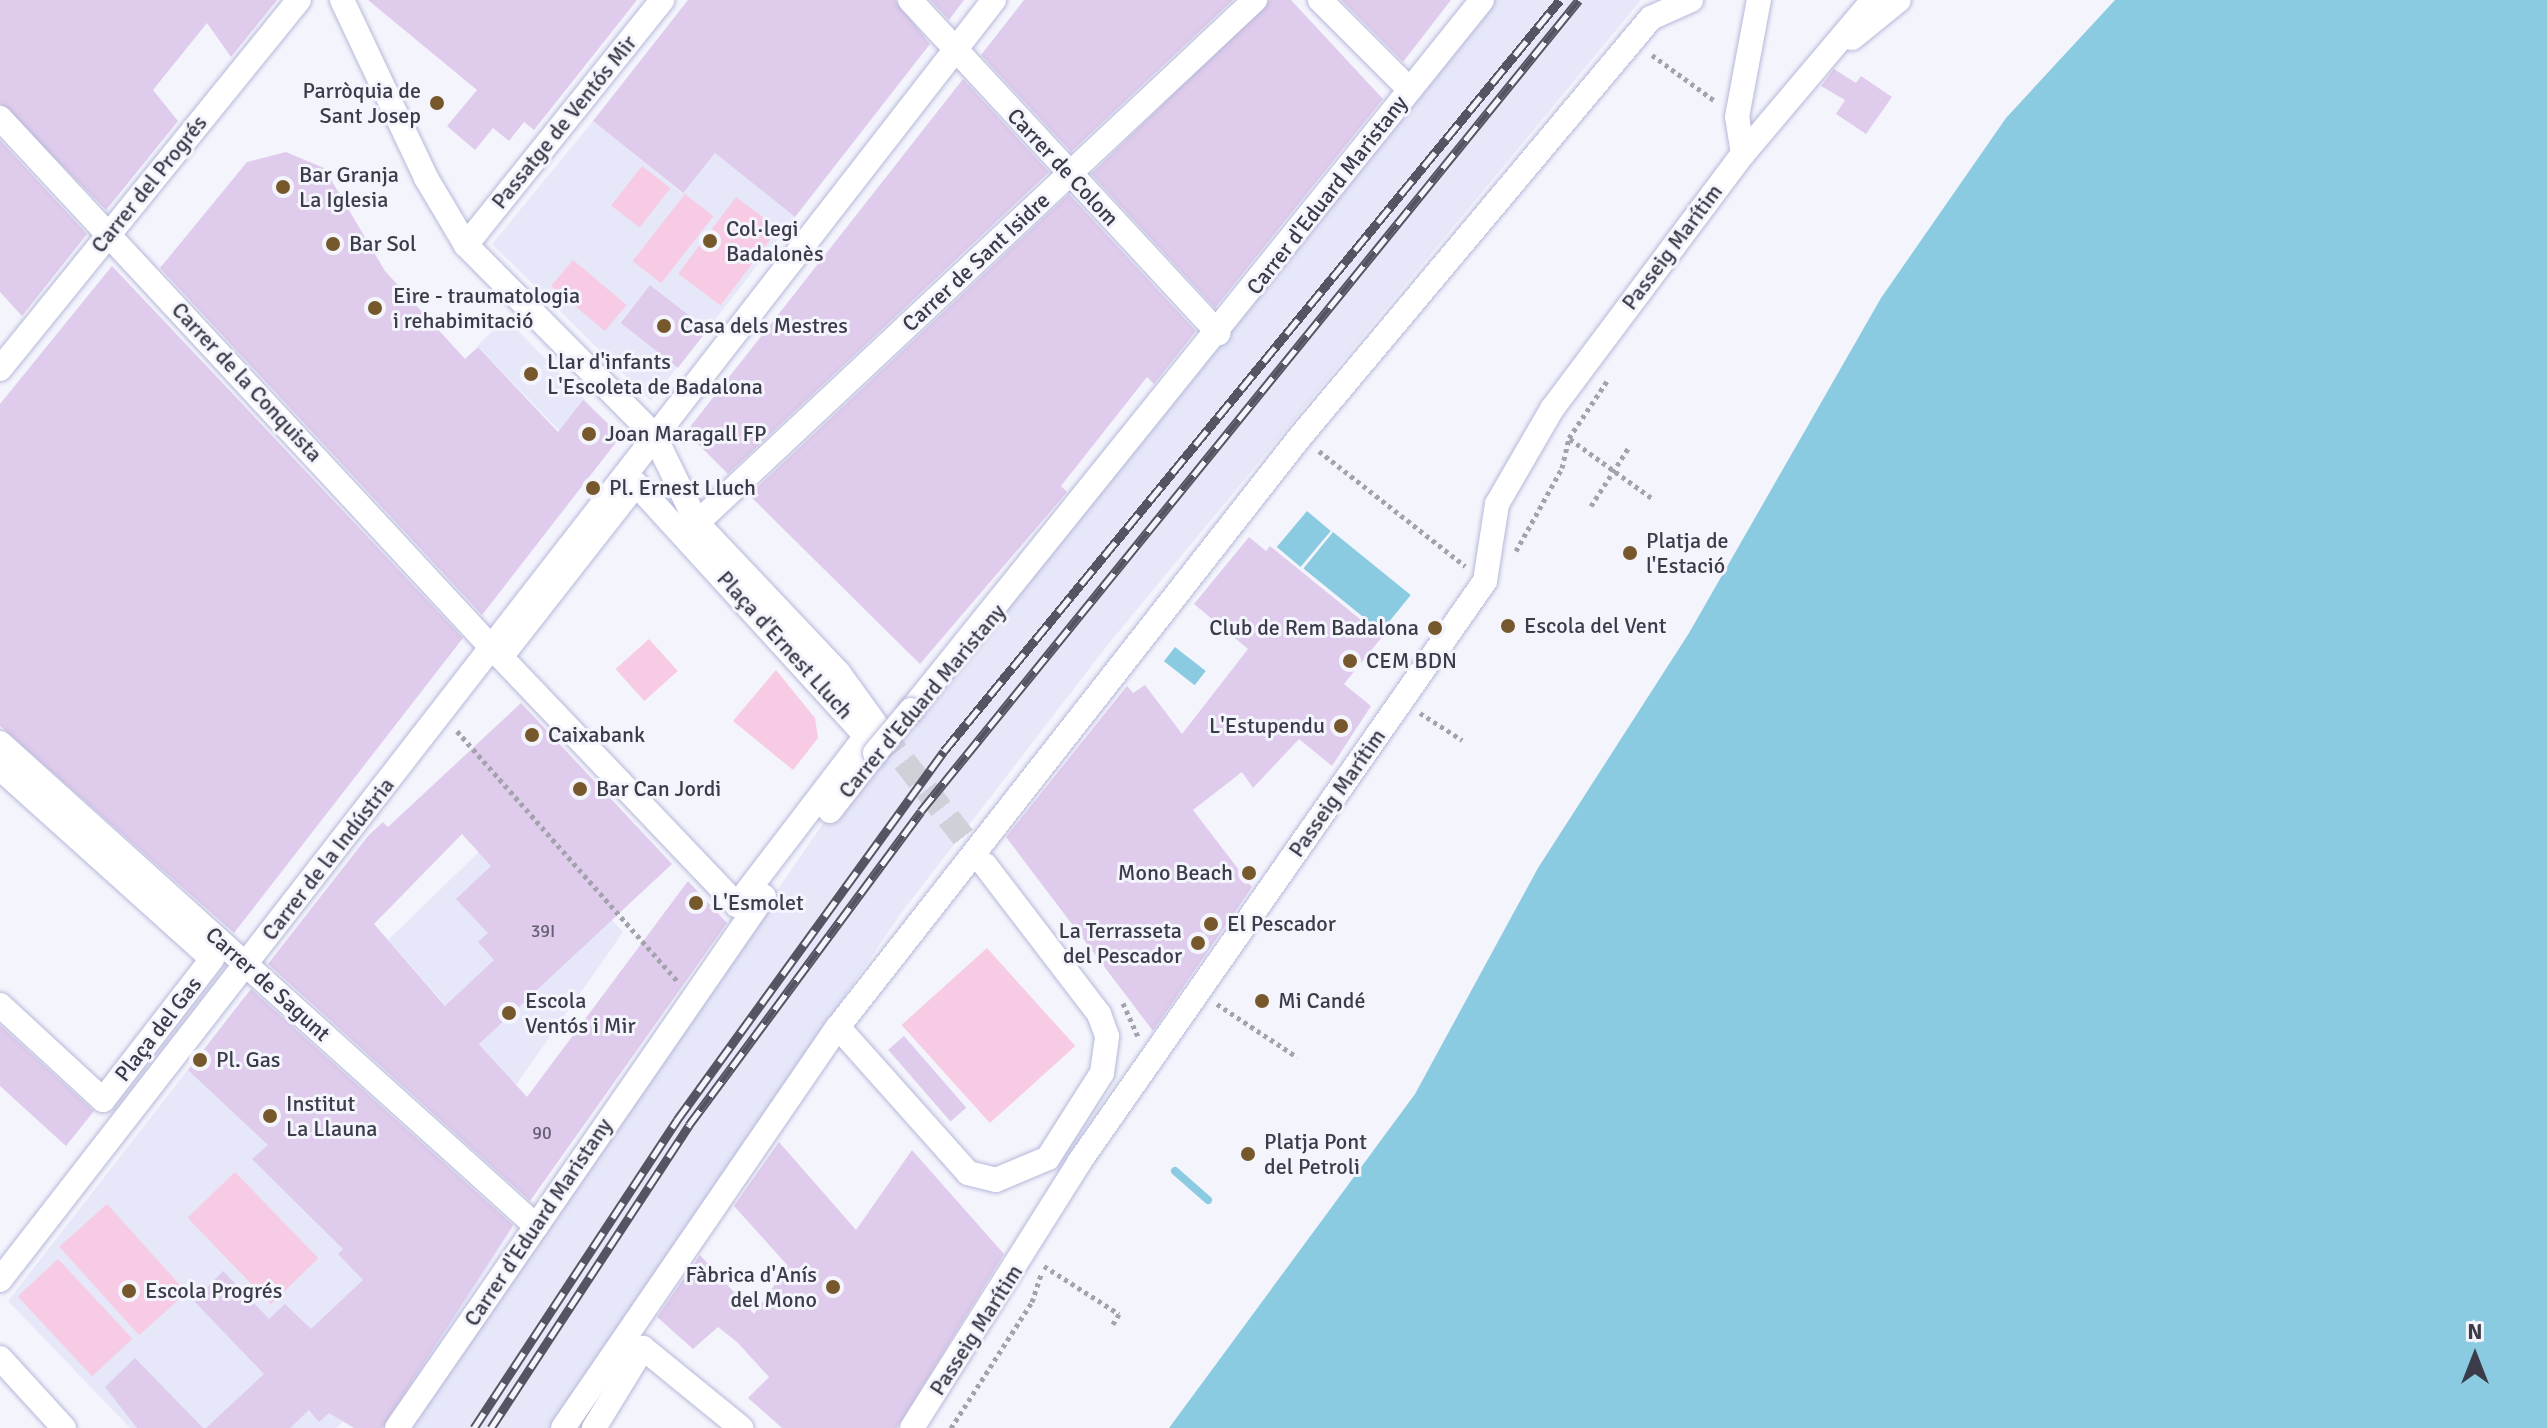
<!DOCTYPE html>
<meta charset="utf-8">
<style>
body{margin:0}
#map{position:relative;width:2547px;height:1428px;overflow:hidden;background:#f4f5fc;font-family:Signika,sans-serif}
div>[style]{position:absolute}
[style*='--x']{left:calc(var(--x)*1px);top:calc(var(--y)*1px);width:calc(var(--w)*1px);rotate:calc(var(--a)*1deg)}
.built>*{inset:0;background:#e6e7f8;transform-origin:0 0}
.green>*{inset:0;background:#f7cbe3;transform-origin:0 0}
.water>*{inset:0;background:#8acbe2;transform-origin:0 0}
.stream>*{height:8px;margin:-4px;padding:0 4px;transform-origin:4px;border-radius:4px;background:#8acbe2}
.building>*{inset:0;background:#dfcbeb;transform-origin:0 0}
.street-tunnel>*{height:24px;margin-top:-12px;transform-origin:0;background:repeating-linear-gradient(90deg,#cfd0d8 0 24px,transparent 0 36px)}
.path>*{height:5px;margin-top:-2.5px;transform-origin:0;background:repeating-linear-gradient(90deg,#a3a3ad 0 4px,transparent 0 8px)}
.roads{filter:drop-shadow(0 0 2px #b6b8da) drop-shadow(0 0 2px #b6b8da)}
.street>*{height:24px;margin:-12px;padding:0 12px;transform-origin:12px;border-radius:12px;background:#fff}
.rail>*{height:9px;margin-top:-4.5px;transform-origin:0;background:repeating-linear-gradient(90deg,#f4f5fc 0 18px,#545462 0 36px);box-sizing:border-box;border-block:2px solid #545462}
.bridges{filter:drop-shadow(0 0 2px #b6b8da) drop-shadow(0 0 2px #b6b8da)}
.street-bridge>*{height:24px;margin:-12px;padding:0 12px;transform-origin:12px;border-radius:12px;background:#fff}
.dots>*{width:22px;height:22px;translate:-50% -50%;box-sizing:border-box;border:4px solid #f4f5fc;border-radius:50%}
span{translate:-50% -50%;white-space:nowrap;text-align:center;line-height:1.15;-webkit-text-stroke:6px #f4f5fc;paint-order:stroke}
.number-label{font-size:18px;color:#645f72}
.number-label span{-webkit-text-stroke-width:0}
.poi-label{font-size:22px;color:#3b3b49}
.right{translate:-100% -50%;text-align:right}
.left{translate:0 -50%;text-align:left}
.street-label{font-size:22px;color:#3b3b49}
.north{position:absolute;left:2435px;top:1316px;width:80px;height:80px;-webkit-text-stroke:6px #f4f5fc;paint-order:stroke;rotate:0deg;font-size:22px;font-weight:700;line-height:32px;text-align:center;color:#3b3b49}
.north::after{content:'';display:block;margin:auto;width:28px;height:36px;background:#3b3b49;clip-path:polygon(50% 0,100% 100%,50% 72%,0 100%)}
</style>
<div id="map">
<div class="built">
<i style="clip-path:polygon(1489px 0,1641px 0,1106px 647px,902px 912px,551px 1428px,409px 1428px,824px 822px)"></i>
<i style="clip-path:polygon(593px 121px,682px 193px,715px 153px,795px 217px,707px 330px,650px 285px,620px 322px,677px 367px,651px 401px,492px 244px)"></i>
<i style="left:506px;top:318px;width:165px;height:40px;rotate:46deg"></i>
<i style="clip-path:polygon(516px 816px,623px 932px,516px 1085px,388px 940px)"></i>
<i style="clip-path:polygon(249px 991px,513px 1227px,387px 1428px,343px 1421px,336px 1428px,130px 1428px,8px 1301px)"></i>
</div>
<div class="green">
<i style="left:642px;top:166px;width:36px;height:50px;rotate:38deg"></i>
<i style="left:685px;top:194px;width:36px;height:85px;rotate:38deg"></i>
<i style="left:736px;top:197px;width:53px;height:96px;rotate:37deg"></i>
<i style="left:573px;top:260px;width:70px;height:34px;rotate:40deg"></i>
<i style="left:649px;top:639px;width:43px;height:45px;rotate:48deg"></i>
<i style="clip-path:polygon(776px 670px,815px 718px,818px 738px,793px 770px,733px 721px)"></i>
<i style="left:987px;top:948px;width:132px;height:115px;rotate:48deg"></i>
<i style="left:235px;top:1172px;width:120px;height:66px;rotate:46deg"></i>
<i style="left:107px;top:1204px;width:119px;height:64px;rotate:48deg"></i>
<i style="left:58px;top:1259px;width:109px;height:55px;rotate:47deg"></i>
</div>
<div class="water">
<i style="clip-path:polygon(2115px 0,2547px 0,2547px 1428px,1169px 1428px,1415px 1094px,1538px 868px,1689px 633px,1881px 298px,2006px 118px)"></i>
<i style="left:1307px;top:511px;width:31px;height:47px;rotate:40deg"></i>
<i style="left:1333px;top:532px;width:100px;height:47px;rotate:39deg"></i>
<i style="left:1175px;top:647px;width:39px;height:18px;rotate:38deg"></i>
</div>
<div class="stream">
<i style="--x:1175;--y:1171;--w:44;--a:41.3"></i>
</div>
<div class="building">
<i style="clip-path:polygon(0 0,277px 0,231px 57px,207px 23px,153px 90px,178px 121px,106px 210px,0 103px)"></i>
<i style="clip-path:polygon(368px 0,637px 0,534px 130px,524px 122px,509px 141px,493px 128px,475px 150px,447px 126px,477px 90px)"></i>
<i style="clip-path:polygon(688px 0,895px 0,930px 44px,795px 217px,715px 153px,683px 193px,593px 121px)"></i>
<i style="clip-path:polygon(930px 0,964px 0,949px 20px)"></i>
<i style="clip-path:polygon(1024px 0,1233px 0,1071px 152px,981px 55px)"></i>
<i style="clip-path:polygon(1270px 0,1291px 0,1383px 99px,1215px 308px,1091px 174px)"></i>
<i style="clip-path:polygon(1341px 0,1451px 0,1403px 62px)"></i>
<i style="clip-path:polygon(1834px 69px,1856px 83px,1861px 76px,1892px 97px,1866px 134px,1836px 114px,1845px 100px,1821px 86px)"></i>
<i style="clip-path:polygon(963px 79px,1049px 172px,728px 474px,686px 432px)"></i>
<i style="clip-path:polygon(0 140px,87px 234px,22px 316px,0 292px)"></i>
<i style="clip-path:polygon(286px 152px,324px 168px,385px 271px,465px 359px,478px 347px,558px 432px,583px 400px,621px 436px,482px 615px,160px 268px,247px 162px)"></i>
<i style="clip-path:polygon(1069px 194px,1196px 331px,1154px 384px,1147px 377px,1061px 486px,1067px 492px,920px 664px,749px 495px)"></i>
<i style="clip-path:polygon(112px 266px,463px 638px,234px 933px,0 726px,0 404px)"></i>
<i style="left:650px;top:285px;width:73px;height:48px;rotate:38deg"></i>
<i style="clip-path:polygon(1249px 537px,1266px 551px,1270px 546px,1382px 637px,1344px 684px,1371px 706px,1332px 766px,1299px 739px,1253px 788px,1242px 772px,1193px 810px,1252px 887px,1153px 1031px,1006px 837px,1127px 686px,1133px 693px,1145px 685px,1182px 734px,1248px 649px,1194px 604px)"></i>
<i style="clip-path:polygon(evenodd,521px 703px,672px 864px,479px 1044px,527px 1097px,688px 881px,727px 923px,530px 1201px,268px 964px,368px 836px,383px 822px,388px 827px,521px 703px,462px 834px,491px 866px,456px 899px,488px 933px,478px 942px,494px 960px,445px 1006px,374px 924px,462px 834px)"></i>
<i style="clip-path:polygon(251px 989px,513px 1225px,382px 1428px,354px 1428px,329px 1413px,319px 1422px,309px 1410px,290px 1428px,206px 1428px,264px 1374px,194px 1301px,223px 1271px,269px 1319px,285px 1304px,311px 1329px,363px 1280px,338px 1254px,343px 1249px,252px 1159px,268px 1145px,188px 1070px)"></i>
<i style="clip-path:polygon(0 1025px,94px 1111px,66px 1146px,0 1086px)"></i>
<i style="left:904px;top:1036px;width:95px;height:21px;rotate:49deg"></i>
<i style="clip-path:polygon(779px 1142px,856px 1230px,912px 1150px,1004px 1254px,897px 1428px,782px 1428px,748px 1398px,769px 1377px,737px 1342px,718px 1327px,693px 1349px,657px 1317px,700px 1255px,754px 1314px,788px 1266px,734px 1206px)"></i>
<i style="clip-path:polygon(135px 1358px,203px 1428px,137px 1428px,105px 1387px)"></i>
</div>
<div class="street-tunnel">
<i style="--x:882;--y:733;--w:167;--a:52"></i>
</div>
<div class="path">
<i style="--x:1652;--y:55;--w:78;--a:36.1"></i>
<i style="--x:1570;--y:439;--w:102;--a:35.9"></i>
<i style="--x:1319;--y:451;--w:186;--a:38.2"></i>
<i style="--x:1591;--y:506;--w:70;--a:-57.2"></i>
<i style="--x:1516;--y:551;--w:95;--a:-61"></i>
<i style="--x:1562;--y:468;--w:31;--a:-77"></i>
<i style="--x:1569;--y:438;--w:69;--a:-56.3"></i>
<i style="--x:1420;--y:713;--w:50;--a:32.7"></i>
<i style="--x:457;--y:731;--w:334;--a:48.6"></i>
<i style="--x:1123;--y:1003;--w:37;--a:66"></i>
<i style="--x:1217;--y:1004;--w:96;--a:33.5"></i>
<i style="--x:1044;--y:1266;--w:89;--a:32.6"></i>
<i style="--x:1119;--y:1314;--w:12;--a:121"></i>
<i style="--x:951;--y:1428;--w:150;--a:-57.3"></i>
<i style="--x:1032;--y:1302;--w:29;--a:-72"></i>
</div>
<div class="roads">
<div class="street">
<i style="--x:342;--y:0;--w:197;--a:64.7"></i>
<i style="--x:426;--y:178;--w:78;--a:59.2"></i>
<i style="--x:466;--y:245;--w:267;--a:45.3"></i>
<i style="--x:654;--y:435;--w:98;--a:64"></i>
<i style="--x:697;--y:523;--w:205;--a:46.6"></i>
<i style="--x:838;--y:672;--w:75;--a:54.2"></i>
<i style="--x:910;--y:0;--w:454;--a:47.2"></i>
<i style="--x:1320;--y:0;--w:127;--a:45"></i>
<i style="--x:1852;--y:38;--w:60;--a:-39"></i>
<i style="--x:0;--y:118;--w:723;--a:47.13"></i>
<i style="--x:1743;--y:154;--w:37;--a:-99"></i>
<i style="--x:1737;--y:117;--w:119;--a:-79.4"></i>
<i style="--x:466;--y:245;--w:314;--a:-51.3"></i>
<i style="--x:0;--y:369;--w:475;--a:-51"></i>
<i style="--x:636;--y:484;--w:341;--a:47.6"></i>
<i style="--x:866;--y:736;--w:213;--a:127.4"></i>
<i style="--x:737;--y:905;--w:342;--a:-133.6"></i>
<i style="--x:501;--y:657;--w:219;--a:-52"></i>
<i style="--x:697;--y:523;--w:765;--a:-43.15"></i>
<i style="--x:911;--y:710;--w:911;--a:-51.19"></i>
<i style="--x:0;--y:743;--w:722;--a:42.02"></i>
<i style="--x:0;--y:768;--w:285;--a:42"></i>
<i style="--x:212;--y:959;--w:178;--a:127.7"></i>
<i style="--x:103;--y:1100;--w:140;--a:-137.3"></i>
<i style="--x:830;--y:811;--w:73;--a:-52.2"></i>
<i style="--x:838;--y:1027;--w:195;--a:48.3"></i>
<i style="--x:968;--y:1173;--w:29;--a:14"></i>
<i style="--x:996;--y:1180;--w:56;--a:-22.9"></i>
<i style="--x:1048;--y:1158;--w:101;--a:-57.6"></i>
<i style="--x:1102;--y:1073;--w:37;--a:-82"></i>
<i style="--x:1107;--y:1036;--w:23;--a:-110"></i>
<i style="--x:1099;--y:1014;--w:188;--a:-127.4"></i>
<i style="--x:0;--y:1280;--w:1621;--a:-52.17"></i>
<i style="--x:0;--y:1358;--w:95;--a:47.6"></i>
<i style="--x:397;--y:1428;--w:646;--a:-55.4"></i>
<i style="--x:563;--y:1428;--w:486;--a:-55.6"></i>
<i style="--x:838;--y:1027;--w:749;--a:-51.94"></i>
<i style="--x:1300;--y:437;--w:547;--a:-50.05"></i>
<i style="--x:1651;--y:18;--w:44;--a:-24.2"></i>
<i style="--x:594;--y:1428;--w:94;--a:-58.5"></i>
<i style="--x:643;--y:1348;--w:127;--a:39.2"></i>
<i style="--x:912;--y:1428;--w:315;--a:-57.8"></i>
<i style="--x:1080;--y:1161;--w:707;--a:-55.07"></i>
<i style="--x:1485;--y:581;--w:78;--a:-81.1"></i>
<i style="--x:1497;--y:504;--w:110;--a:-59.9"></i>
<i style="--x:1552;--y:409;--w:319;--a:-53.2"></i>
<i style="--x:1743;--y:154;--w:202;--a:-49.8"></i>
</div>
</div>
<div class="rail">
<i style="--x:474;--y:1428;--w:369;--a:-56.6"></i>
<i style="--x:677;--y:1120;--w:455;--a:-54.1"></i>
<i style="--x:944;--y:751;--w:971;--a:-50.64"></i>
<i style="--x:491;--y:1428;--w:362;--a:-56.8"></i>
<i style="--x:689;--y:1125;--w:390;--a:-53.5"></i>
<i style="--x:921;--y:811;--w:1044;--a:-50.95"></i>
</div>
<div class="bridges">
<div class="street-bridge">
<i style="--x:875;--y:753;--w:56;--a:-50.1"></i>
</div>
</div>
<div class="dots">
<i style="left:437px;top:103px;background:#76582c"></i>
<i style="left:283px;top:187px;background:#76582c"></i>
<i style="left:710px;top:241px;background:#76582c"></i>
<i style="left:333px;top:244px;background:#76582c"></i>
<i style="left:375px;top:308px;background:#76582c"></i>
<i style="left:664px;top:326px;background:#76582c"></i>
<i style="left:531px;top:374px;background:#76582c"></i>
<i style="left:589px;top:434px;background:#76582c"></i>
<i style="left:593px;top:488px;background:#76582c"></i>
<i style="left:1630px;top:553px;background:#76582c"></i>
<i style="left:1508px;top:626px;background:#76582c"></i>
<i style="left:1435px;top:628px;background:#76582c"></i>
<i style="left:1350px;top:661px;background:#76582c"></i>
<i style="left:1341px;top:726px;background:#76582c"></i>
<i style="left:532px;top:735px;background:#76582c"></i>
<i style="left:580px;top:789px;background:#76582c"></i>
<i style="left:1249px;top:873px;background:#76582c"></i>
<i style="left:696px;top:903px;background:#76582c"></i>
<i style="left:1211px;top:924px;background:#76582c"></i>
<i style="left:1198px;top:943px;background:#76582c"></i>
<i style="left:1262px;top:1001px;background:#76582c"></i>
<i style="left:509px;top:1013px;background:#76582c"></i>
<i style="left:200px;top:1060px;background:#76582c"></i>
<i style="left:270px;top:1116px;background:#76582c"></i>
<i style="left:1248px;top:1154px;background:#76582c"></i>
<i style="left:833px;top:1287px;background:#76582c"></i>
<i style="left:129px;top:1291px;background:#76582c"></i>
</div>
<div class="number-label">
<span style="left:543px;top:931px">39I</span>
<span style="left:542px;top:1133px">90</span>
</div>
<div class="poi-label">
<span class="right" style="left:421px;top:103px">Parròquia de<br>Sant Josep</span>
<span class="left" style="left:299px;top:187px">Bar Granja<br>La Iglesia</span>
<span class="left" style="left:726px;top:241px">Col·legi<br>Badalonès</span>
<span class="left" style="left:349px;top:244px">Bar Sol</span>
<span class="left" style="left:393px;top:308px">Eire - traumatologia<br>i rehabimitació</span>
<span class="left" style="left:680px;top:326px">Casa dels Mestres</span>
<span class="left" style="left:547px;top:374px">Llar d'infants<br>L'Escoleta de Badalona</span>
<span class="left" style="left:605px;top:434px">Joan Maragall FP</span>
<span class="left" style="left:609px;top:488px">Pl. Ernest Lluch</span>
<span class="left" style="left:1646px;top:553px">Platja de<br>l'Estació</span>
<span class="left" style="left:1524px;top:626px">Escola del Vent</span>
<span class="right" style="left:1419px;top:628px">Club de Rem Badalona</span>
<span class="left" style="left:1366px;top:661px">CEM BDN</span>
<span class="right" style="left:1325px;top:726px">L'Estupendu</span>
<span class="left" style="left:548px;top:735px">Caixabank</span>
<span class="left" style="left:596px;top:789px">Bar Can Jordi</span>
<span class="right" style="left:1233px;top:873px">Mono Beach</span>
<span class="left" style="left:712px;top:903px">L'Esmolet</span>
<span class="left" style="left:1227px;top:924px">El Pescador</span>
<span class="right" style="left:1182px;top:943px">La Terrasseta<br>del Pescador</span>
<span class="left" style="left:525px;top:1013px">Escola<br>Ventós i Mir</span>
<span class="left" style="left:1278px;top:1001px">Mi Candé</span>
<span class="left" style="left:216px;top:1060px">Pl. Gas</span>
<span class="left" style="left:286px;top:1116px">Institut<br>La Llauna</span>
<span class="left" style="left:1264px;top:1154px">Platja Pont<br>del Petroli</span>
<span class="right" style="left:817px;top:1287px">Fàbrica d'Anís<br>del Mono</span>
<span class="left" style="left:145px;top:1291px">Escola Progrés</span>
</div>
<div class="street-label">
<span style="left:564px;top:122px;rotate:-51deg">Passatge de Ventós Mir</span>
<span style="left:1063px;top:167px;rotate:47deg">Carrer de Colom</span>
<span style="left:149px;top:184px;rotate:-51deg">Carrer del Progrés</span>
<span style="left:1327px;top:195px;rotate:-52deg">Carrer d'Eduard Maristany</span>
<span style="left:1672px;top:247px;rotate:-53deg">Passeig Marítim</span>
<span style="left:976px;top:262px;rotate:-43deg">Carrer de Sant Isidre</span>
<span style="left:247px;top:382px;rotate:47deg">Carrer de la Conquista</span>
<span style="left:785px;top:645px;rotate:48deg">Plaça d'Ernest Lluch</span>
<span style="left:922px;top:701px;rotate:-50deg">Carrer d'Eduard Maristany</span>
<span style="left:1337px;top:793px;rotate:-55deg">Passeig Marítim</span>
<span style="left:328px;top:859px;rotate:-52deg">Carrer de la Indústria</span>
<span style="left:268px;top:984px;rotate:42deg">Carrer de Sagunt</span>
<span style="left:158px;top:1029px;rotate:-52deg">Plaça del Gas</span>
<span style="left:538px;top:1222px;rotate:-56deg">Carrer d'Eduard Maristany</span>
<span style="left:976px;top:1330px;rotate:-57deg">Passeig Marítim</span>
</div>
<div class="north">N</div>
</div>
